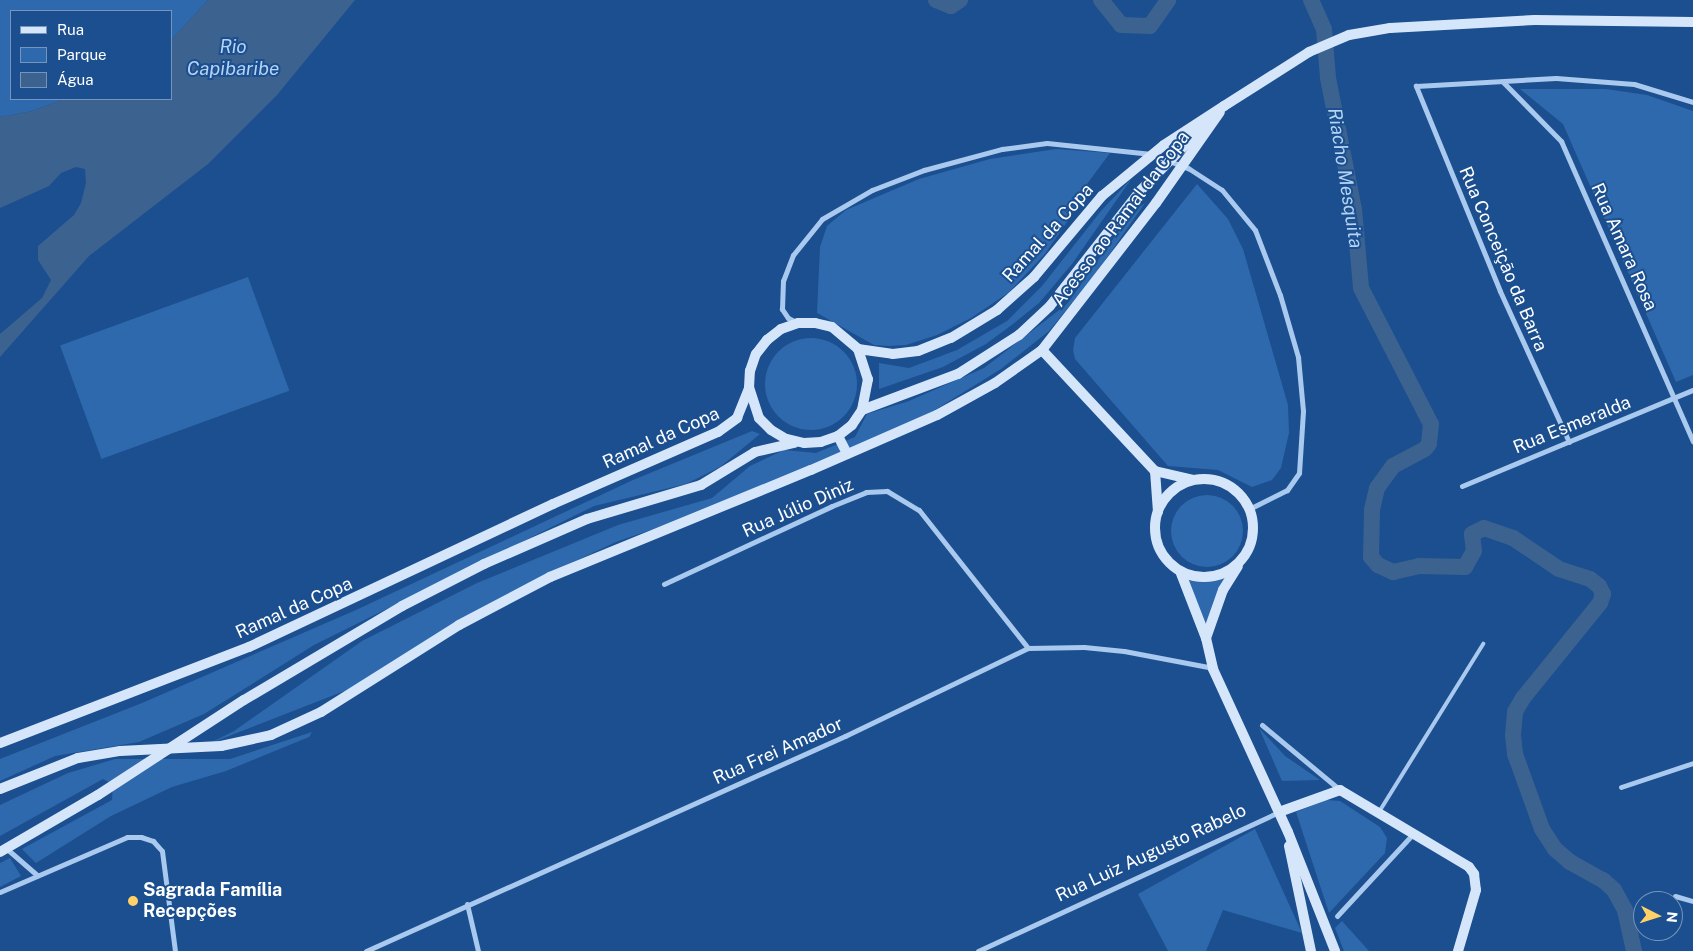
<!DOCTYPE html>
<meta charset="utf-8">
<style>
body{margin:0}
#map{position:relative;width:1693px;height:951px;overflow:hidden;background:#1b4f8f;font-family:"Public Sans",sans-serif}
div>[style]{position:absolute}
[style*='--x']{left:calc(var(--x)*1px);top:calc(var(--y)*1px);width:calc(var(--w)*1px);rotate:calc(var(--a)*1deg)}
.green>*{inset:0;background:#2e69ad;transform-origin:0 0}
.round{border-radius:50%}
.water>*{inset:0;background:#3c6290}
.canal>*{height:16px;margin:-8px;padding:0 8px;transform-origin:8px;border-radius:8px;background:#3c6290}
.lane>*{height:4px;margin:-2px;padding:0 2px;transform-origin:2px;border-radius:2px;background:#a9c9ee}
.street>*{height:5px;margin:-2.5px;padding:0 2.5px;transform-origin:2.5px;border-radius:2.5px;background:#a9c9ee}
.secondary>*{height:10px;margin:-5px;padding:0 5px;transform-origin:5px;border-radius:5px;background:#d6e6fa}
.secondary>.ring{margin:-5px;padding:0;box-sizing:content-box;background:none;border:10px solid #d6e6fa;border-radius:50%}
.secondary-bridge>*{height:10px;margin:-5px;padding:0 5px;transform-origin:5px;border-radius:5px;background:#d6e6fa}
.dots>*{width:14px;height:14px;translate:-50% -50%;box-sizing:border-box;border:2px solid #1b4f8f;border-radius:50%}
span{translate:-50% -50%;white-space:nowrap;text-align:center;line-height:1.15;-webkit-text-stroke:4px #1b4f8f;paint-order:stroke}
.street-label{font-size:18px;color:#fff}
.poi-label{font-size:18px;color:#fff;font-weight:700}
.left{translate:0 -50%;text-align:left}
.water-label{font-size:19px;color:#b5d3f5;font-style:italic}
.legend{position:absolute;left:10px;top:10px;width:162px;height:90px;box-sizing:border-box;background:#1b4f8f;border:1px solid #7695bc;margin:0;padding:6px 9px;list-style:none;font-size:15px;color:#fff}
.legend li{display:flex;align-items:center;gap:10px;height:25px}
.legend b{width:25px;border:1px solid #7695bc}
.north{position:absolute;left:1633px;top:891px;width:50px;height:50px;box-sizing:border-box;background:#1b4f8f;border:1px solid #7695bc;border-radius:50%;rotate:95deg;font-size:14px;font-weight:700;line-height:20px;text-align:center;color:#fff}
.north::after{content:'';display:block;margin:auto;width:18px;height:22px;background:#ffd166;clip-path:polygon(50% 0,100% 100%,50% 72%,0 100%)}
</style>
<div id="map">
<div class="green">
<i style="clip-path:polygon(0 0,208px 0,171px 40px,171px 11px,11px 11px,11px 99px,64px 99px,32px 111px,0 117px)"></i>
<i style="clip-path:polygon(1520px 89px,1606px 89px,1647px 95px,1693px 111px,1693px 375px,1676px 382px,1563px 124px)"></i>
<i style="clip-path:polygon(1056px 149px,1110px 153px,1087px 184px,1091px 187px,1045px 254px,1008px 293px,971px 318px,937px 335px,906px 345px,889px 346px,874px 345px,817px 313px,820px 247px,827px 226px,846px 210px,919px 179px,990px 159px)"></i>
<i style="clip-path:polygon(1132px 178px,1072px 264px,1039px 303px,1013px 324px,986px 344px,943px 367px,879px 389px,879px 363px,909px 368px,957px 350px,1007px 321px,1042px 286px,1101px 211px)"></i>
<i style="clip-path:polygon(1197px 184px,1228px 219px,1243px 249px,1288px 405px,1289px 433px,1281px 468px,1272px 480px,1252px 487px,1218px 470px,1168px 466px,1075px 359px,1073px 350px,1075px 338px)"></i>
<i style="clip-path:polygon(1145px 203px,1095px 275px,1049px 331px,1001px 369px,930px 413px,716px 507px,616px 542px,545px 575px,347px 690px,206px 745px,234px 731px,362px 641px,477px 583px,618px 525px,712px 498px,750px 466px,784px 450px,816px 453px,855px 437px,867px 414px,909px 401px,984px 368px,1067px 304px,1133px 211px)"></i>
<i style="left:248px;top:277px;width:121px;height:200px;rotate:70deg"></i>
<i class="round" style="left:765px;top:338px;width:92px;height:92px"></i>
<i style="clip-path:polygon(752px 431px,760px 434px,720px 467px,686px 484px,594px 506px,314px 645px,204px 714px,139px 742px,55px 756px,0 781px,0 759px,142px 703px,356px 610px,633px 480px)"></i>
<i class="round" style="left:1171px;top:495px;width:72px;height:72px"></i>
<i style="clip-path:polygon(1233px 569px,1206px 633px,1183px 574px,1213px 578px)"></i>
<i style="clip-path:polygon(1259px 728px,1285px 756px,1320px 780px,1282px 781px)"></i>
<i style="clip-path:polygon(312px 732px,309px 737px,226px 771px,172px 787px,111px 816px,36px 863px,22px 849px,112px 800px,113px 784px,103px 779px,0 836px,0 805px,68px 773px,115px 759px,230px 759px)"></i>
<i style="clip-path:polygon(1326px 800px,1340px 801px,1380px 827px,1387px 838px,1385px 853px,1329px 913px,1296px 812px)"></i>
<i style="clip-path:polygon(1255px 829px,1302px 933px,1223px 910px,1206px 951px,1168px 951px,1138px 894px)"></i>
<i style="clip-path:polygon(10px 858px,21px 876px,0 887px,0 863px)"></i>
<i style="clip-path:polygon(1342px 921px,1369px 951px,1344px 951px,1335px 928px)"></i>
</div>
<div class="water">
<i style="clip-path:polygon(208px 0,355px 0,277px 95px,208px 164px,89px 256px,0 357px,0 334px,42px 298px,51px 280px,38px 260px,38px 246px,74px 215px,81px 203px,86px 183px,85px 169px,76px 167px,61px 173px,49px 186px,0 208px,0 117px,32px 111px,64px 99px,171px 99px,171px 40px)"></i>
</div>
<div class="canal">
<i style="--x:936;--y:0;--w:16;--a:22"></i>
<i style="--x:951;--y:6;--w:11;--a:-34"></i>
<i style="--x:1101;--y:0;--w:32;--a:51"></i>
<i style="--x:1121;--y:25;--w:29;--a:2"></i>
<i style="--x:1150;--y:26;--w:32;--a:-55"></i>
<i style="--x:1311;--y:0;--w:32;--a:66"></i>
<i style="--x:1324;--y:29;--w:49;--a:85.3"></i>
<i style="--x:1328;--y:78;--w:134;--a:78.8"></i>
<i style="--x:1354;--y:209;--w:79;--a:84.9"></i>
<i style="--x:1361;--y:288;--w:153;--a:62.8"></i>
<i style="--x:1431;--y:424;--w:20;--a:96"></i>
<i style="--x:1429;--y:444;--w:6;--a:129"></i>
<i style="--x:1425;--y:449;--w:36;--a:152"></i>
<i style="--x:1393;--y:466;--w:27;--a:126"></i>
<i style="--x:1377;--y:488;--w:23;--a:103"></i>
<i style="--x:1372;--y:510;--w:47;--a:91.2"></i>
<i style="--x:1371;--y:557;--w:11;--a:49"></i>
<i style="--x:1378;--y:565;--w:17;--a:25"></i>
<i style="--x:1393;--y:572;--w:27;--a:-13"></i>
<i style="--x:1419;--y:566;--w:46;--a:1.2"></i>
<i style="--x:1465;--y:567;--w:18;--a:-61"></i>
<i style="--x:1474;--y:551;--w:17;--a:-97"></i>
<i style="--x:1472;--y:534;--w:13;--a:-27"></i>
<i style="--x:1484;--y:528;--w:31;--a:19"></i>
<i style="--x:1513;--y:538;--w:55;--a:34"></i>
<i style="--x:1559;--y:569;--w:33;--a:18"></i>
<i style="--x:1590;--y:579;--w:11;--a:38"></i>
<i style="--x:1599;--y:586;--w:9;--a:63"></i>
<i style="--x:1603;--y:594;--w:9;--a:108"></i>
<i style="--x:1600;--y:603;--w:122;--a:129"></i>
<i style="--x:1523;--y:698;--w:16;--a:120"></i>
<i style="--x:1515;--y:712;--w:23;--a:95"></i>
<i style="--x:1513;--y:735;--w:19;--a:84"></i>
<i style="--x:1515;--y:754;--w:80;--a:70.2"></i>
<i style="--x:1542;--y:829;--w:24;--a:57"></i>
<i style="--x:1555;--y:849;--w:20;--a:41"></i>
<i style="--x:1570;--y:862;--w:38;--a:29"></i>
<i style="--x:1603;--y:880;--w:15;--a:42"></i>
<i style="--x:1614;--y:890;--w:23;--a:61"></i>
<i style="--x:1625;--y:910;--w:42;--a:77.6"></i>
</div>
<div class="lane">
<i style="--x:1379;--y:812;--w:198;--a:-58.2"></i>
</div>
<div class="street">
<i style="--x:1503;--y:82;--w:83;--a:45.5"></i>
<i style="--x:1561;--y:141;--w:328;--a:66.3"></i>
<i style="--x:798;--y:323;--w:11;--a:-153"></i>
<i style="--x:788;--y:318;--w:11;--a:-124"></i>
<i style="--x:782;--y:309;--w:28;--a:-88"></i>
<i style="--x:783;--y:281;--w:28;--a:-69"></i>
<i style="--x:793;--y:255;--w:46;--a:-51.1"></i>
<i style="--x:822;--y:219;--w:58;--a:-30.1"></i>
<i style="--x:872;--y:190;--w:56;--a:-21"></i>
<i style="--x:924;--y:170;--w:81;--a:-15.1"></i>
<i style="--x:1002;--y:149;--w:45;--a:-7.6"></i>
<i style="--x:1047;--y:143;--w:105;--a:6"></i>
<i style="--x:1151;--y:154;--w:40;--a:21"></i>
<i style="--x:1188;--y:168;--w:40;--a:32.9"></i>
<i style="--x:1222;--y:190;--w:52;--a:50.5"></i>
<i style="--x:1255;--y:230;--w:70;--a:69"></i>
<i style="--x:1280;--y:295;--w:65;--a:73.8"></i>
<i style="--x:1298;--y:357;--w:54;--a:84.7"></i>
<i style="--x:1303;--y:411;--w:62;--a:93.7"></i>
<i style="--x:1299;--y:473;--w:21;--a:125"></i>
<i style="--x:1287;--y:490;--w:42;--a:153.4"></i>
<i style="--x:1569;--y:442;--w:166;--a:-114.6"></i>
<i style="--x:1500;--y:291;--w:222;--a:-112.3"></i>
<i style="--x:1416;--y:86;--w:140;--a:-3.3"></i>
<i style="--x:1556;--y:78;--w:78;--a:4.4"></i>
<i style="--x:1634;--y:84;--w:62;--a:17"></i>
<i style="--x:1462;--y:486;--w:250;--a:-22.6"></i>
<i style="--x:664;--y:584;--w:185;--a:-24.9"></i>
<i style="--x:832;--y:506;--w:37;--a:-22"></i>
<i style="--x:866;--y:492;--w:21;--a:-3"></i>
<i style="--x:887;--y:491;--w:37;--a:31"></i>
<i style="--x:919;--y:510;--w:176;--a:51.7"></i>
<i style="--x:1262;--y:725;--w:102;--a:39.8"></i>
<i style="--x:1621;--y:787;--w:76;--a:-18.4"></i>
<i style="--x:7;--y:849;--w:40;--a:41"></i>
<i style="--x:0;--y:892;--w:138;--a:-23.4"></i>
<i style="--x:127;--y:837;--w:14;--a:0"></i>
<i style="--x:141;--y:837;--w:13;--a:18"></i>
<i style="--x:153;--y:841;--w:13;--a:48"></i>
<i style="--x:162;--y:851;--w:101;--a:82.6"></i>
<i style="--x:1675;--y:896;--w:19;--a:16"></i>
<i style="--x:467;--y:904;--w:48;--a:76.8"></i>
<i style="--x:1337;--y:916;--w:110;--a:-47.2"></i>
<i style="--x:366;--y:951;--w:525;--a:-24.17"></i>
<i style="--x:845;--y:736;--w:203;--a:-25.7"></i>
<i style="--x:1028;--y:648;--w:56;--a:-1"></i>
<i style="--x:1084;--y:647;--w:40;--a:5.7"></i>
<i style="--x:1124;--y:651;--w:91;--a:10.8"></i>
<i style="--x:978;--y:951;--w:332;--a:-24.8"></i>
</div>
<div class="secondary">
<i style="--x:1224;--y:106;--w:101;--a:-32.4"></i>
<i style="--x:1309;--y:52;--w:43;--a:-23"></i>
<i style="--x:1349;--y:35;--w:42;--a:-9.7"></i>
<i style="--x:1390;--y:28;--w:145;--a:-3.2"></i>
<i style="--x:1535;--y:20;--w:158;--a:0.7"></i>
<i style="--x:858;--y:349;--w:35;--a:8"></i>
<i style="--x:893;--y:354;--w:25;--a:-7"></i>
<i style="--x:918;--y:351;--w:35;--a:-22"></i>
<i style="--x:951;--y:338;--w:54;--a:-31.3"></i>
<i style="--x:997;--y:310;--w:50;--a:-41.7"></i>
<i style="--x:1034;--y:277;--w:106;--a:-50"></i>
<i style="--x:1042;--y:350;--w:166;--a:47"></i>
<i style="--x:1155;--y:471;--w:39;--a:13"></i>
<i style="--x:862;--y:410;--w:103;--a:-20.6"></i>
<i style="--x:958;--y:374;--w:72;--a:-32.6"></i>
<i style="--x:1019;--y:335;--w:42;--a:-43.1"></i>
<i style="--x:1050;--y:306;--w:147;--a:-51.9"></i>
<i style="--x:838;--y:436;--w:20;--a:63"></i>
<i style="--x:1155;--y:471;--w:41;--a:85.8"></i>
<i class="ring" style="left:1155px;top:479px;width:88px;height:88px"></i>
<i style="--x:1180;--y:571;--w:72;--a:68.8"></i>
<i style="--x:1206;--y:638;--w:32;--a:77"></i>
<i style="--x:1213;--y:669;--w:179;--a:65.3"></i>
<i style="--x:1288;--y:832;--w:128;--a:68.4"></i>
<i style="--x:1206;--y:638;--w:51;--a:-70.5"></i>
<i style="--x:1223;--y:590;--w:28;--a:-58"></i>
<i style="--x:244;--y:700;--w:184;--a:-30.7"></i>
<i style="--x:402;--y:606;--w:92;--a:-27.1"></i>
<i style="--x:484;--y:564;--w:112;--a:-23.6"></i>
<i style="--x:587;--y:519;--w:119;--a:-16.6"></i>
<i style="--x:701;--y:485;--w:63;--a:-31.4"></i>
<i style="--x:755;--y:452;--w:40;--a:-13"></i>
<i style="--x:0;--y:743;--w:267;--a:-21.1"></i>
<i style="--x:249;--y:647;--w:336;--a:-25.2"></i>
<i style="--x:553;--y:504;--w:180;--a:-23.6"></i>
<i style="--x:718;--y:432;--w:24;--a:-36"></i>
<i style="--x:737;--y:418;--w:32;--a:-68"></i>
<i style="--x:749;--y:388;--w:17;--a:-87"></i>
<i style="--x:750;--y:371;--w:18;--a:-71"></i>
<i style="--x:756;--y:354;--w:18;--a:-52"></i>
<i style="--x:767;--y:340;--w:18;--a:-38"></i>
<i style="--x:781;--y:329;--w:18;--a:-19"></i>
<i style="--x:798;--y:323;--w:17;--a:0"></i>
<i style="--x:815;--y:323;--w:17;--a:13"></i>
<i style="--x:832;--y:327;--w:34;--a:40"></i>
<i style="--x:858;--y:349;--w:32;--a:72"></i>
<i style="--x:868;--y:379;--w:32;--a:101"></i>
<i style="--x:862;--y:410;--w:18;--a:124"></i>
<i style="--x:852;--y:425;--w:18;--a:142"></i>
<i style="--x:838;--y:436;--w:18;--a:161"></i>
<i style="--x:821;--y:442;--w:17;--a:177"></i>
<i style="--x:804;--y:443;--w:18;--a:-167"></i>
<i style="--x:786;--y:439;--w:17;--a:-149"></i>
<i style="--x:771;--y:430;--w:17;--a:-135"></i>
<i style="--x:759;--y:418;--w:32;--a:-108"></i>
<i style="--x:0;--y:789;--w:84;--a:-21.7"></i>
<i style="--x:78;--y:758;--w:43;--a:-9.5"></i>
<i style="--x:120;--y:751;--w:101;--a:-2.8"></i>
<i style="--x:221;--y:746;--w:51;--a:-12.4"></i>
<i style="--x:271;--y:735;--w:55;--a:-24.7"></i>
<i style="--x:321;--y:712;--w:163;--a:-32.2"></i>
<i style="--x:459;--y:625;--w:103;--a:-27.8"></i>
<i style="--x:550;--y:577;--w:282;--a:-22.3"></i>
<i style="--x:811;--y:470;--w:137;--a:-23.6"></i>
<i style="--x:937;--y:415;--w:66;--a:-28.9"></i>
<i style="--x:995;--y:383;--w:57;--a:-35.1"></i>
<i style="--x:1042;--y:350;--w:186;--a:-52.2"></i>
<i style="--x:1279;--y:812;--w:65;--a:-19.8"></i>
<i style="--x:1340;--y:790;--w:150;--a:30.8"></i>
<i style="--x:1469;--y:867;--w:9;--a:54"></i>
<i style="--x:1474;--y:874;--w:16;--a:83"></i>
<i style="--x:1476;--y:890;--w:64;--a:106.4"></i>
<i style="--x:1289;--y:846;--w:107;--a:78.2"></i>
<i style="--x:0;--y:852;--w:113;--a:-30.2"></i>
</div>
<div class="secondary-bridge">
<i style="--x:1141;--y:190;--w:90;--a:-45.5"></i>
<i style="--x:1102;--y:196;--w:80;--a:-39.4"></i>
<i style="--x:1164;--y:145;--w:72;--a:-33"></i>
<i style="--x:1156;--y:203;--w:111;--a:-54.9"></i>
<i style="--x:98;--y:795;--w:174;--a:-33.1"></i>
</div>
<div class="dots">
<i style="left:133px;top:901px;background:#ffd166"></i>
</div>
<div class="street-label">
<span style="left:1121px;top:219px;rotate:-53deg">Acesso ao Ramal da Copa</span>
<span style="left:1048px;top:233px;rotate:-48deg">Ramal da Copa</span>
<span style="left:1624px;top:247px;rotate:66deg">Rua Amara Rosa</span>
<span style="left:1503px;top:259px;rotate:67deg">Rua Conceição da Barra</span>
<span style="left:1572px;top:425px;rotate:-22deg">Rua Esmeralda</span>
<span style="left:661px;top:438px;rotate:-24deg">Ramal da Copa</span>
<span style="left:798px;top:508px;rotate:-24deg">Rua Júlio Diniz</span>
<span style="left:294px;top:608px;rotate:-24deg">Ramal da Copa</span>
<span style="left:778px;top:751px;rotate:-24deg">Rua Frei Amador</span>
<span style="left:1151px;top:853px;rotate:-25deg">Rua Luiz Augusto Rabelo</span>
</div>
<div class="poi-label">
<span class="left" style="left:143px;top:901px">Sagrada Família<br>Recepções</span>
</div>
<div class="water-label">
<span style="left:233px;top:58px">Rio<br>Capibaribe</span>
<span style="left:1345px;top:178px;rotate:81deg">Riacho Mesquita</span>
</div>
<ul class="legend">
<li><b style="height:6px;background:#d6e6fa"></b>Rua</li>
<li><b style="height:14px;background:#2e69ad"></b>Parque</li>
<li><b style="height:14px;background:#3c6290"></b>Água</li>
</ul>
<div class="north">N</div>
</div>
